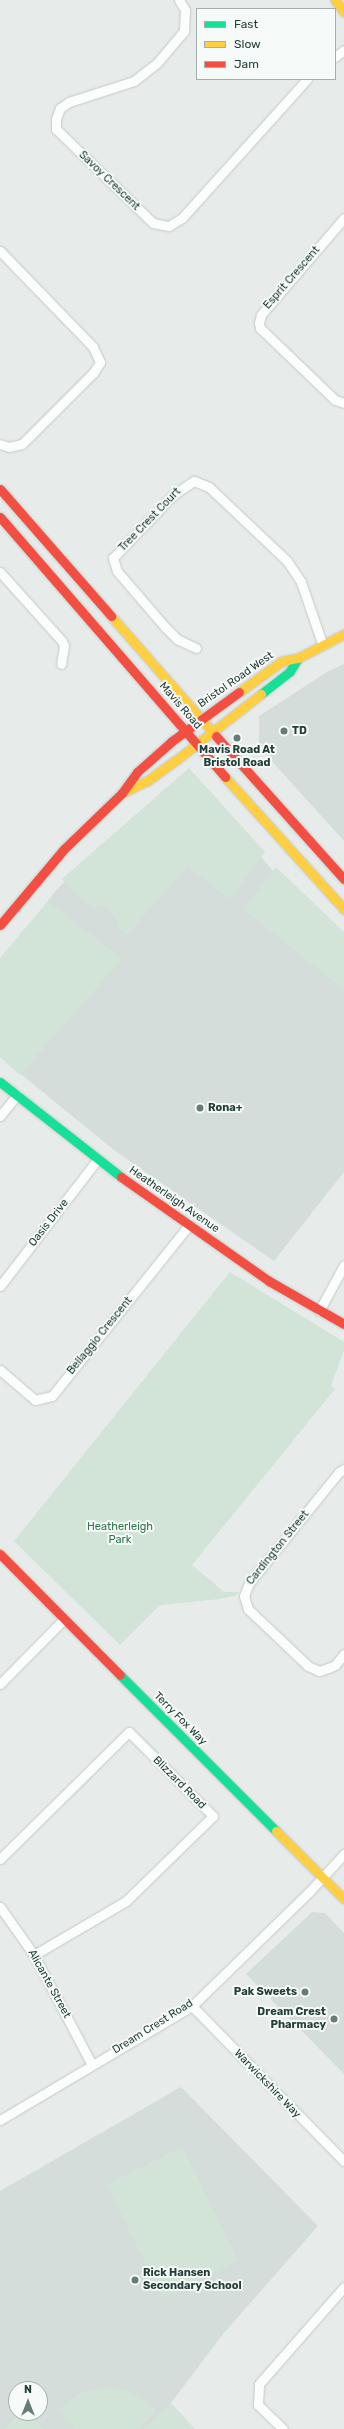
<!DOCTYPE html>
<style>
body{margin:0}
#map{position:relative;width:344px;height:2429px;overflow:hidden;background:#e7ecea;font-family:Rubik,sans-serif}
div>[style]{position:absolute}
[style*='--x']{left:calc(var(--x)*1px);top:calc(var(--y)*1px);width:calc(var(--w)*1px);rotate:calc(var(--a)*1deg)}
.built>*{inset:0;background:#d5ddda}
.green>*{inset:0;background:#d1e4d7;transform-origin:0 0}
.roads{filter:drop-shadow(0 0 1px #c4c9c7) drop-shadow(0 0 1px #c4c9c7)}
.street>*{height:9px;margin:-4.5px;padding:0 4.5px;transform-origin:4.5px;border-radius:4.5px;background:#fbfcfc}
.fast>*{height:9px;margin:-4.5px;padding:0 4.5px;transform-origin:4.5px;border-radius:4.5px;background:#16e098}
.slow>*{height:9px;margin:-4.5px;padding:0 4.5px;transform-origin:4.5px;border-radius:4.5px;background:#ffcf43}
.jam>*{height:9px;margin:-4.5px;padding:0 4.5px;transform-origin:4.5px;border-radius:4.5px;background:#f24e42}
.dots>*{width:11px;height:11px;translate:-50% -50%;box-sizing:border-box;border:2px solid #f6faf8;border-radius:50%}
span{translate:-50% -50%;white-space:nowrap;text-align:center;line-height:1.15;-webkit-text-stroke:4px #f6faf8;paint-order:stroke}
.street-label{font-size:11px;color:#243f38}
.poi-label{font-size:11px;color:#243f38;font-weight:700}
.left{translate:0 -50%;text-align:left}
.right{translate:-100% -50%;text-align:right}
.park-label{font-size:11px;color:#30754b}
.legend{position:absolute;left:196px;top:8px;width:140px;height:72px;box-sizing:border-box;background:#f6faf8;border:1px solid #a2afab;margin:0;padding:5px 7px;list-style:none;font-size:12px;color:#243f38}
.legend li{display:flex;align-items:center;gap:8px;height:20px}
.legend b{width:20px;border:1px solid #a2afab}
.north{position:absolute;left:8px;top:2381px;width:40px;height:40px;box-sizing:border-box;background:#f6faf8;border:1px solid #a2afab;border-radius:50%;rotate:0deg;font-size:11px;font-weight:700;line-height:16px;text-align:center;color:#243f38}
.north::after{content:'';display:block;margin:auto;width:14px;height:18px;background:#687c76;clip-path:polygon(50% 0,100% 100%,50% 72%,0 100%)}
</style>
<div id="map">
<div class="built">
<i style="clip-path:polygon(344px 664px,344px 841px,259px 747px,259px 716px,327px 672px)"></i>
<i style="clip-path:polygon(167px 789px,208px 794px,284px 884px,344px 940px,344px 1172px,274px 1261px,115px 1151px,0 1057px,0 963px,57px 889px)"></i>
<i style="clip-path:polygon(312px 1912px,325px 1913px,344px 1933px,344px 2074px,246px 1974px)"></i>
<i style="clip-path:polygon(evenodd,181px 2087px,318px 2226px,223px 2334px,171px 2403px,144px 2429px,0 2429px,0 2191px,181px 2087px,16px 2389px,40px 2389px,40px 2413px,16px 2413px,16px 2389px)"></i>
</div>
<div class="green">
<i style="clip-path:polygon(189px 768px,265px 852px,230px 899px,187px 867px,127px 935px,119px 929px,114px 916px,102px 905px,94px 908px,81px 900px,62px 879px)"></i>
<i style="clip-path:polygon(276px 867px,344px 932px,344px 990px,243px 909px)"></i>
<i style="clip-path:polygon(48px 901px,122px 959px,20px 1075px,0 1057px,0 958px)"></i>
<i style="clip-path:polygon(230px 1272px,344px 1342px,344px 1350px,331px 1386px,335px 1389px,192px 1565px,224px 1592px,239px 1592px,235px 1596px,220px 1599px,160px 1605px,120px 1645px,14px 1541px)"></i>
<i style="left:183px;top:2147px;width:126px;height:85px;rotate:64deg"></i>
<i style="clip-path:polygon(107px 2387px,126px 2390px,142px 2398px,156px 2410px,138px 2429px,75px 2429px,59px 2410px,72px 2398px,89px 2390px)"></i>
<i style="clip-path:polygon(171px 2403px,195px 2429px,144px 2429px)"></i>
<i style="clip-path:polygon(20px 2413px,28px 2413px,44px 2429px,4px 2429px)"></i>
</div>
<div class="roads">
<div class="street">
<i style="--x:179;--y:0;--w:12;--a:59"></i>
<i style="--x:185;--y:10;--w:21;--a:93"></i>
<i style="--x:184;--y:31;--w:42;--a:130.2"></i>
<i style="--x:157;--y:63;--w:29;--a:142"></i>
<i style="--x:134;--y:81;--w:68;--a:162.1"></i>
<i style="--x:69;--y:102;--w:11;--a:146"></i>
<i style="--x:60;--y:108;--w:12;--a:110"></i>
<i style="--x:56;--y:119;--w:10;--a:90"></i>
<i style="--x:56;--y:129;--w:135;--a:44.1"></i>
<i style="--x:153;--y:223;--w:16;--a:11"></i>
<i style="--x:169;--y:226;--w:15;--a:-32"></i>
<i style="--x:182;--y:218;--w:187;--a:-48"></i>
<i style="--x:335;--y:57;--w:11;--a:-38"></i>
<i style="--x:344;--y:218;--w:128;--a:130.6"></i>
<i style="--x:261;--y:315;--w:8;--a:104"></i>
<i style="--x:259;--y:323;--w:5;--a:79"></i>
<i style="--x:260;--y:328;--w:104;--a:43.8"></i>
<i style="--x:335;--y:400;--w:9;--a:18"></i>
<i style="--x:0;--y:251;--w:134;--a:45.9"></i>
<i style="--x:93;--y:347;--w:17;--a:65"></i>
<i style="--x:100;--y:362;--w:12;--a:121"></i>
<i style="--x:94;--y:372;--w:102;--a:135"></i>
<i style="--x:22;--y:444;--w:13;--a:167"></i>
<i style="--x:9;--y:447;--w:9;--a:-162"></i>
<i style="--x:0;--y:572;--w:93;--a:48.1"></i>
<i style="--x:62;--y:641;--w:5;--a:68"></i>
<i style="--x:64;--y:646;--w:18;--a:99"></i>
<i style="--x:196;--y:648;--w:21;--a:-155"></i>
<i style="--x:177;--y:639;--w:17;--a:-135"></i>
<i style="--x:165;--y:627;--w:74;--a:-130.6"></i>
<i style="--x:117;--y:571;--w:14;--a:-107"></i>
<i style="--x:113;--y:558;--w:87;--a:-46.4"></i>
<i style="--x:173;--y:495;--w:25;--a:-34"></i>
<i style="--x:194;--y:481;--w:16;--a:22"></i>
<i style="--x:209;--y:487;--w:108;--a:43.5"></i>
<i style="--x:287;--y:561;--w:25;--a:56"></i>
<i style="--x:301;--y:582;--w:65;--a:71"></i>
<i style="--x:0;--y:1116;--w:27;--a:-51"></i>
<i style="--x:0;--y:1286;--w:159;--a:-52.4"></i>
<i style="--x:319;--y:1311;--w:52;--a:-61.5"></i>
<i style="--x:0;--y:1370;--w:46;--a:40.6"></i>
<i style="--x:35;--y:1400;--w:17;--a:-13"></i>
<i style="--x:52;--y:1396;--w:218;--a:-51.3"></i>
<i style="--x:344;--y:1469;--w:6;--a:149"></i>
<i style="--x:339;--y:1472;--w:143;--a:129"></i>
<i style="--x:249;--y:1583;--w:14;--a:111"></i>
<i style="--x:244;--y:1596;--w:14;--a:73"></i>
<i style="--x:248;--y:1609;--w:83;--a:43.5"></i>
<i style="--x:308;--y:1666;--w:12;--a:24"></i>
<i style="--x:319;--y:1671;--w:9;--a:-18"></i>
<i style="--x:328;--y:1668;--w:8;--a:-23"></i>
<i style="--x:335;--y:1665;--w:14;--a:-51"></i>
<i style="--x:0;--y:1684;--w:91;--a:-45.4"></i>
<i style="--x:0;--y:1859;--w:181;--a:-44.6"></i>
<i style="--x:129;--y:1732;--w:119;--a:45"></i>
<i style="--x:213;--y:1816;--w:122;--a:135.7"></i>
<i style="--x:126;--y:1901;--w:107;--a:149.6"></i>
<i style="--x:0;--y:1907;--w:59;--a:54.7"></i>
<i style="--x:34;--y:1955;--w:124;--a:62.2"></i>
<i style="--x:192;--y:2006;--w:217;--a:45.6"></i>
<i style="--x:0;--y:2120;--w:223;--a:-30.7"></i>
<i style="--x:192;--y:2006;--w:163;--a:-44.3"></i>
<i style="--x:309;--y:1892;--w:52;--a:-47.4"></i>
<i style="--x:283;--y:2429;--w:35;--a:-136"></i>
<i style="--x:258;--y:2405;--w:21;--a:-87"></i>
<i style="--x:259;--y:2384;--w:129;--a:-48.8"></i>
</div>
<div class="fast">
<i style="--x:261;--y:694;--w:37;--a:-38"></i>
<i style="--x:290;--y:671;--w:15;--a:-58"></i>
<i style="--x:0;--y:1082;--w:154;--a:38.1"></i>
<i style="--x:120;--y:1675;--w:221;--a:45"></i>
</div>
<div class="slow">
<i style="--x:335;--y:0;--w:15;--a:53"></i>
<i style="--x:111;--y:616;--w:159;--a:48.8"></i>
<i style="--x:239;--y:692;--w:53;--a:-35.8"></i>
<i style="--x:282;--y:661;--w:16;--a:-11"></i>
<i style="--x:298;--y:658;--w:52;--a:-27.6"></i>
<i style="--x:225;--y:777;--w:178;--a:48"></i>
<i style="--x:124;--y:792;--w:25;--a:-26"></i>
<i style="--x:147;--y:781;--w:34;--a:-36"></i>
<i style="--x:175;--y:761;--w:109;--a:-37.9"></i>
<i style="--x:276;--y:1831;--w:96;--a:45"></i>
</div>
<div class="jam">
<i style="--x:0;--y:489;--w:169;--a:48.8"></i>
<i style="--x:0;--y:517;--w:344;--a:49.1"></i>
<i style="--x:216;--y:736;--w:192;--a:48.2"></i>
<i style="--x:0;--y:925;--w:99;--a:-49.9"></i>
<i style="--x:64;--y:849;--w:81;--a:-44"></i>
<i style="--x:122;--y:793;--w:26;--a:-54"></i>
<i style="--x:137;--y:772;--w:47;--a:-41.5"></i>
<i style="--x:172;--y:741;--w:83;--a:-36.2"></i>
<i style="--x:121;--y:1177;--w:181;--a:35.1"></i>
<i style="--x:269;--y:1281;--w:86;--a:29.8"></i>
<i style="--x:0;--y:1554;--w:170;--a:45.2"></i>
</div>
</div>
<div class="dots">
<i style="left:284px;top:731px;background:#687c76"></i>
<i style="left:237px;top:738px;background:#687c76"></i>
<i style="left:200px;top:1108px;background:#687c76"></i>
<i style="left:305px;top:1992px;background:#687c76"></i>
<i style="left:334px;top:2019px;background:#687c76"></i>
<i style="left:135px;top:2280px;background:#687c76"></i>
</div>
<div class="street-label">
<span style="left:109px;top:181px;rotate:44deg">Savoy Crescent</span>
<span style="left:292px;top:278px;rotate:-49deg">Esprit Crescent</span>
<span style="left:150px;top:520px;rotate:-46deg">Tree Crest Court</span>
<span style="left:236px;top:680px;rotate:-35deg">Bristol Road West</span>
<span style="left:180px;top:706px;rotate:49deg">Mavis Road</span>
<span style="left:174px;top:1200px;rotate:35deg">Heatherleigh Avenue</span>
<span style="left:49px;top:1223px;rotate:-52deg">Oasis Drive</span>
<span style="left:100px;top:1336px;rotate:-51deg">Bellaggio Crescent</span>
<span style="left:278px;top:1548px;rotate:-51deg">Cardington Street</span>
<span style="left:180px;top:1719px;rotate:45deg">Terry Fox Way</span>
<span style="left:179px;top:1783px;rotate:45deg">Blizzard Road</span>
<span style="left:49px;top:1984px;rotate:61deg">Alicante Street</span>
<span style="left:153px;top:2027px;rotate:-32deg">Dream Crest Road</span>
<span style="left:267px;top:2084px;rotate:46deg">Warwickshire Way</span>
</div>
<div class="poi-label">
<span class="left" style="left:292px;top:731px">TD</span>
<span style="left:237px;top:757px">Mavis Road At<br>Bristol Road</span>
<span class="left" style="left:208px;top:1108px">Rona+</span>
<span class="right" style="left:297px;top:1992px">Pak Sweets</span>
<span class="right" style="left:326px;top:2019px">Dream Crest<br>Pharmacy</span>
<span class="left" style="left:143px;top:2280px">Rick Hansen<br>Secondary School</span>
</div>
<div class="park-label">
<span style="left:120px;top:1534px">Heatherleigh<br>Park</span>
</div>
<ul class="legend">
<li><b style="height:5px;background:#16e098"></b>Fast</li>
<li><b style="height:5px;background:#ffcf43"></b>Slow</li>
<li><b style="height:5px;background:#f24e42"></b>Jam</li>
</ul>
<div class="north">N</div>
</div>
